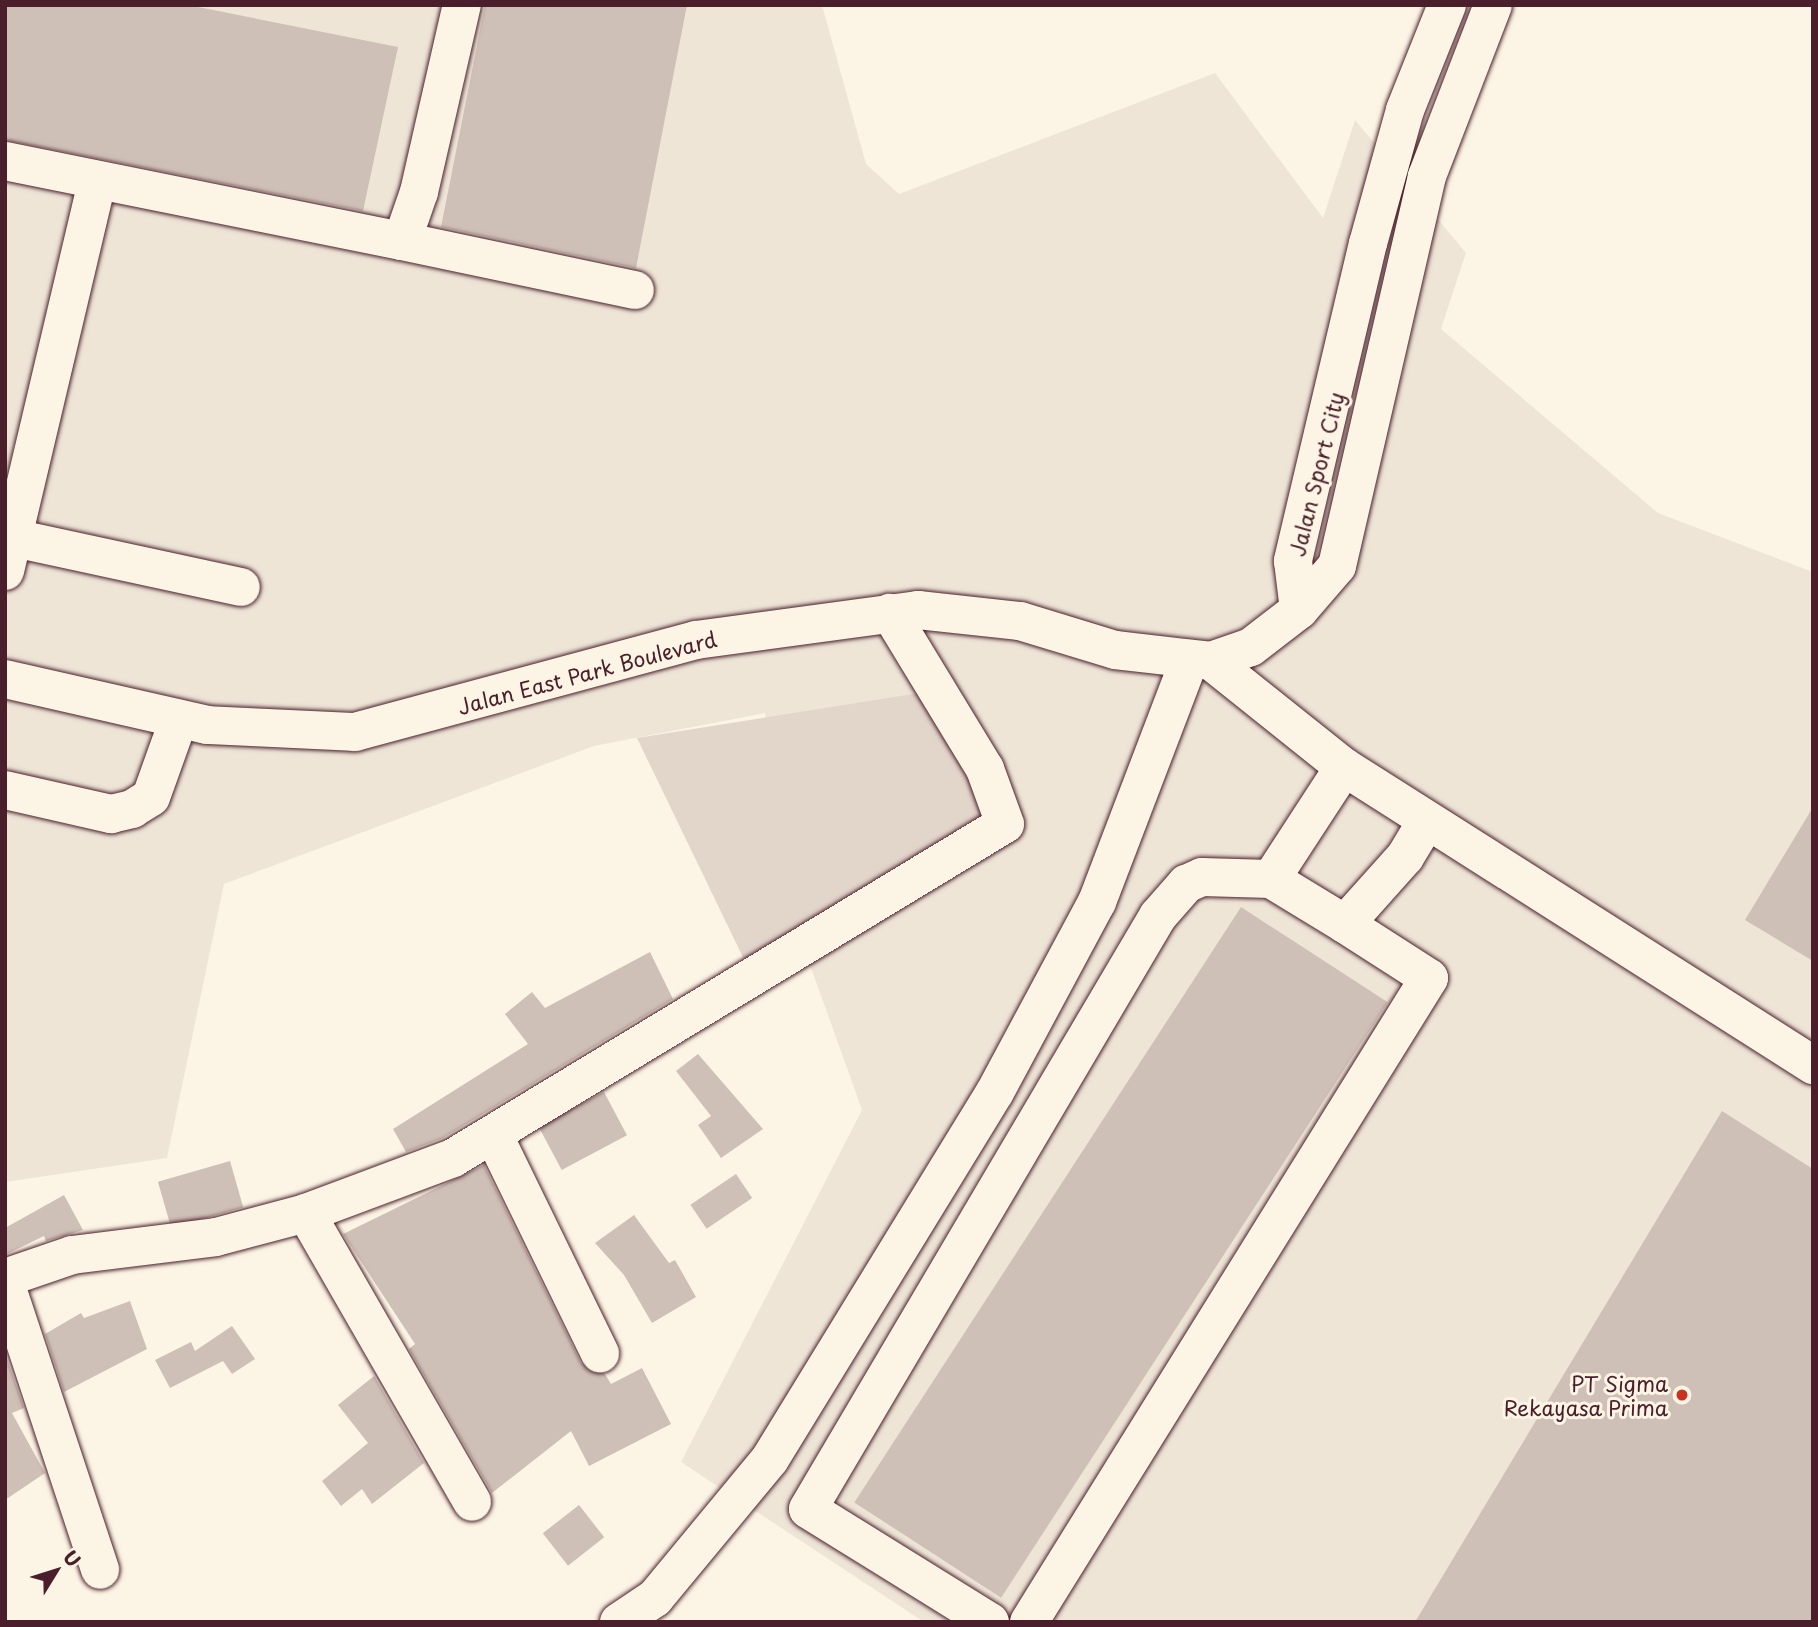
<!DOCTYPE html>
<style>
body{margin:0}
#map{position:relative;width:1818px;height:1627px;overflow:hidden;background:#fcf5e5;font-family:"Playpen Sans",sans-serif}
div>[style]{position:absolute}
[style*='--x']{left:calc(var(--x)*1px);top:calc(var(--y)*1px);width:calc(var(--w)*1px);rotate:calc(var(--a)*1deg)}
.built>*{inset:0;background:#eee5d7}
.green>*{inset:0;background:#e2d5ca}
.building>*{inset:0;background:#cfc0b7;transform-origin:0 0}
.roads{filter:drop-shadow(0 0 2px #4a1f2b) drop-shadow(0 0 2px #4a1f2b)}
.minor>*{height:38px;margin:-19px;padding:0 19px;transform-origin:19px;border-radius:19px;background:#fcf5e5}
.major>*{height:38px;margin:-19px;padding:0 19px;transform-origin:19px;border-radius:19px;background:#fcf5e5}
.dots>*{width:19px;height:19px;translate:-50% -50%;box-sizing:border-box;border:4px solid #fcf5e5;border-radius:50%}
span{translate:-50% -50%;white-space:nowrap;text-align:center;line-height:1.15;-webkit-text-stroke:6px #fcf5e5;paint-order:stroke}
.street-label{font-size:21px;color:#4a1f2b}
.poi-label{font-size:21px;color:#4a1f2b}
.right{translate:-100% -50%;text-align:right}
.frame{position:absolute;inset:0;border:7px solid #4a1f2b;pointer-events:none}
.north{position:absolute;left:21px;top:1536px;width:70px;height:70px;-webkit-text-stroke:5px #fcf5e5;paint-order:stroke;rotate:52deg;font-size:19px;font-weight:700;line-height:28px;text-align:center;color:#4a1f2b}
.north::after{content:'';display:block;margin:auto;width:24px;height:32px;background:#4a1f2b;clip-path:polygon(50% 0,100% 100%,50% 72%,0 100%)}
</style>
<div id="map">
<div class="built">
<i style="clip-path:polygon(5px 5px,822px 5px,866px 164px,899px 194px,1215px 73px,1323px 218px,1355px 120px,1466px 253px,1441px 329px,1658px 513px,1813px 572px,1813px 1622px,924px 1622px,681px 1462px,862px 1110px,805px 951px,765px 713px,594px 746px,224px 884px,167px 1158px,5px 1182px)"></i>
</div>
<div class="green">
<i style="clip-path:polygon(957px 687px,1020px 839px,753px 978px,637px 738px)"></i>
</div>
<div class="building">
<i style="clip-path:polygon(5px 5px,188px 5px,398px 47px,363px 211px,5px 140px)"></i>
<i style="clip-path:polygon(485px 5px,687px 5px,636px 268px,441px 227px)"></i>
<i style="clip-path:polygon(1813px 807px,1813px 961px,1745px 920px)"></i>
<i style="left:1241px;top:907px;width:175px;height:710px;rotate:33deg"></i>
<i style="clip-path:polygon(650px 952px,673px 999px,443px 1138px,406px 1152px,393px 1129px,528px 1044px,505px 1014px,532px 992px,545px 1008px)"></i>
<i style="clip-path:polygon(698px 1054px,763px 1129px,721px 1158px,698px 1125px,711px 1116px,676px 1071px)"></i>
<i style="left:604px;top:1092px;width:49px;height:74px;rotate:62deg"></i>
<i style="clip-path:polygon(1722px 1111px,1813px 1169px,1813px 1622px,1415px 1622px)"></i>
<i style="left:230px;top:1161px;width:48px;height:75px;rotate:74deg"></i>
<i style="clip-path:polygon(484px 1165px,581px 1363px,605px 1374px,611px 1384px,642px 1368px,671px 1424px,589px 1466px,571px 1431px,492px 1493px,409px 1349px,415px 1344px,343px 1234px)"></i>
<i style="left:736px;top:1174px;width:29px;height:55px;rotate:56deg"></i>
<i style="clip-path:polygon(64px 1195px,83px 1230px,46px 1241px,44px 1236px,5px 1255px,5px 1228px)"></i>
<i style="clip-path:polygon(634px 1215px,669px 1263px,675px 1260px,696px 1297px,652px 1323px,624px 1275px,595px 1243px)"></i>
<i style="clip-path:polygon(130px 1301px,147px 1349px,64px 1392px,45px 1334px,81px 1313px,84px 1318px)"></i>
<i style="clip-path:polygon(232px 1326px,255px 1359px,232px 1374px,223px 1361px,170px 1388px,155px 1360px,191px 1342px,195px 1351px)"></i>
<i style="clip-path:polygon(6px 1356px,24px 1408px,12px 1413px,45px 1473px,5px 1500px)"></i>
<i style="clip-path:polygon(374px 1376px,424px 1463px,372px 1504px,362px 1489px,341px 1506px,322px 1481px,368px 1443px,338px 1405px)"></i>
<i style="left:579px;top:1505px;width:41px;height:46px;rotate:52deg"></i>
</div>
<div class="roads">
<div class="minor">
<i style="--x:1447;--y:5;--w:113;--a:111.8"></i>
<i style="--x:1405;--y:110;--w:138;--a:105.5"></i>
<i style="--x:1368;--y:243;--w:327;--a:103.3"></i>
<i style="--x:1293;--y:561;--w:49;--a:83"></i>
<i style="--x:1299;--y:610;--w:58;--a:-49.2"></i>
<i style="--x:1337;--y:566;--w:400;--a:-77"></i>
<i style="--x:1427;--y:176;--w:183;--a:-68.9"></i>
<i style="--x:5;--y:161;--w:405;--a:11.4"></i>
<i style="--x:402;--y:241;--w:52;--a:-70.9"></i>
<i style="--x:419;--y:192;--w:192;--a:-77.1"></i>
<i style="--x:402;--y:241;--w:238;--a:11.9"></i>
<i style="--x:14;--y:538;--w:232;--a:12.2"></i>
<i style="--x:5;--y:571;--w:401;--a:-76.7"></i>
<i style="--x:1211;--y:661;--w:170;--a:38.6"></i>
<i style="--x:1344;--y:767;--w:556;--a:32.43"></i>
<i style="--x:1211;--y:661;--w:42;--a:-19.3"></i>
<i style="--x:1251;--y:647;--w:61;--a:-37.6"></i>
<i style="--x:1344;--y:767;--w:134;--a:123.1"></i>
<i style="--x:1271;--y:879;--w:87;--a:31.3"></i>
<i style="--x:1345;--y:924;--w:90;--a:-48.2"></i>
<i style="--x:1405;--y:857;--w:41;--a:-59"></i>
<i style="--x:5;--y:790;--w:109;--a:12.8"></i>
<i style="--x:111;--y:814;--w:22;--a:-13"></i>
<i style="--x:132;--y:809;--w:22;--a:-32"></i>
<i style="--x:151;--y:797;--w:83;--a:-70.3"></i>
<i style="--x:494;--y:1136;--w:242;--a:64"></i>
<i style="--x:306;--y:1213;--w:333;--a:60.1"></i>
<i style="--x:5;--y:1278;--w:71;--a:-18.9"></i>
<i style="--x:72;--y:1255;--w:145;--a:-7.1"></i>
<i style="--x:216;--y:1237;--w:93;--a:-14.9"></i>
<i style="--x:306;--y:1213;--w:157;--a:-20.5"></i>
<i style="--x:453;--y:1158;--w:645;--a:-31.18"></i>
<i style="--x:1005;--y:824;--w:59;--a:-110"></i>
<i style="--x:985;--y:769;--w:183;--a:-121.3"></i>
<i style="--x:5;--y:1282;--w:303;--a:71.7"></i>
<i style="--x:619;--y:1622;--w:43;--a:-33.7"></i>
<i style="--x:655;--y:1598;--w:180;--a:-50.4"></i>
<i style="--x:770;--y:1459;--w:430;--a:-58.5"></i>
<i style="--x:995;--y:1092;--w:216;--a:-61.8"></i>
<i style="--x:1097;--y:902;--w:260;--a:-69.1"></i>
<i style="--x:990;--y:1622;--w:214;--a:-148.2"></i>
<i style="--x:808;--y:1509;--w:689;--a:-59.45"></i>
<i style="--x:1158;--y:916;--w:43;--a:-48.8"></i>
<i style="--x:1186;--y:884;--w:17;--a:-24"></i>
<i style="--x:1202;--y:877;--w:69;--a:1.7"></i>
<i style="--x:1029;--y:1622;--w:758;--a:-58.15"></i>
<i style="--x:1429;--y:978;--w:100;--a:-147.3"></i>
</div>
<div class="major">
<i style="--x:5;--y:679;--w:207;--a:12.8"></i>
<i style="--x:207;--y:725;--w:148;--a:2.7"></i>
<i style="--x:355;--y:732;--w:353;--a:-15.1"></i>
<i style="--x:696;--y:640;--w:224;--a:-7.7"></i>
<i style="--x:918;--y:610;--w:103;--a:6.2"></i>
<i style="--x:1020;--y:621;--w:99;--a:17"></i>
<i style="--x:1115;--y:650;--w:97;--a:6.5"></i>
</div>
</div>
<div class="dots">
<i style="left:1682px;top:1395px;background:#c8321e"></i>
</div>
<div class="street-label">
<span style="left:1316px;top:474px;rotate:-76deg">Jalan Sport City</span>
<span style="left:587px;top:672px;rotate:-15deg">Jalan East Park Boulevard</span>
</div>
<div class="poi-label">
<span class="right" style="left:1668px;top:1395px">PT Sigma<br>Rekayasa Prima</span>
</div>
<div class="frame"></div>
<div class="north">U</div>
</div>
